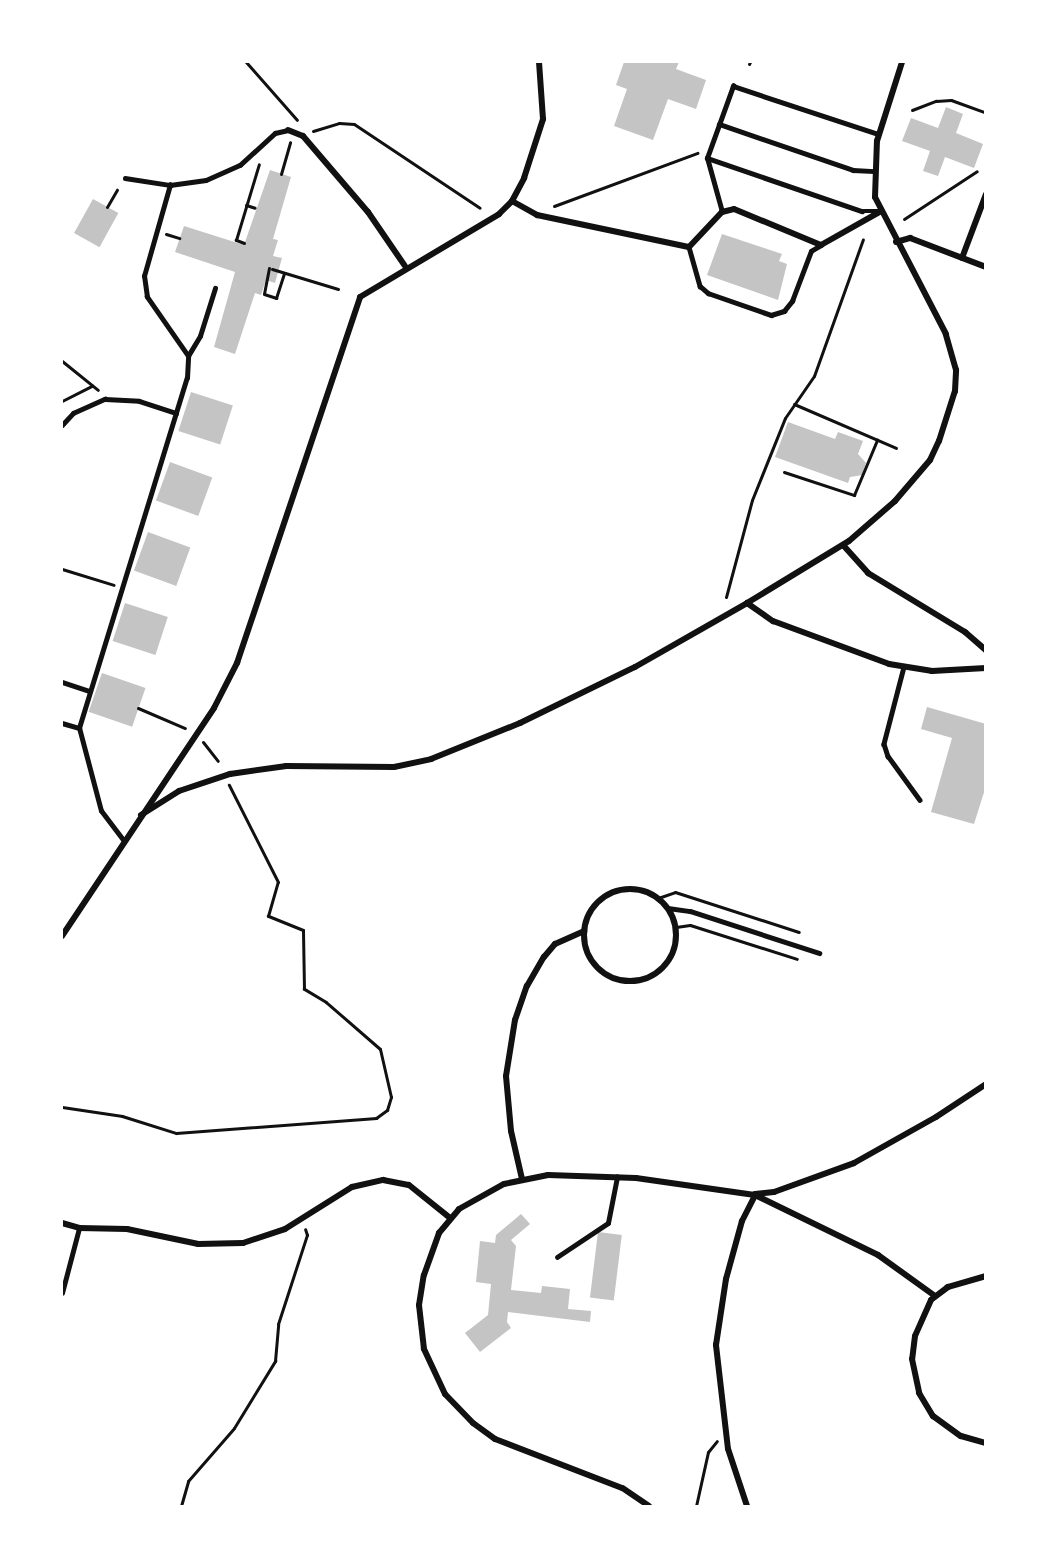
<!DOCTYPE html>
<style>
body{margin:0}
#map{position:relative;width:1047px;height:1568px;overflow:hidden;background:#fff;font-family:Ubuntu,sans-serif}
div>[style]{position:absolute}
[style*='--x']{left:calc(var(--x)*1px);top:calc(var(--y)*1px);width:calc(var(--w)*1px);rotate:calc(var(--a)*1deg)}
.building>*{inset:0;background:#c4c4c4;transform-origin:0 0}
.path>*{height:3px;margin:-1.5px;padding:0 1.5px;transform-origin:1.5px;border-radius:1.5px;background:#111}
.service>*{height:4.5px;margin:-2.25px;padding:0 2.25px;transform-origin:2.25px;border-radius:2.25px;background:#111}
.minor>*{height:6px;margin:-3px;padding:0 3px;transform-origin:3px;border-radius:3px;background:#111}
.minor>.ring{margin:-3px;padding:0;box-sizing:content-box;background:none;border:6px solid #111;border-radius:50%}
span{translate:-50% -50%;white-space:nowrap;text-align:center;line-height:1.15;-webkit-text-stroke:6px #fff;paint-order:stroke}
.frame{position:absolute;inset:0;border:63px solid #fff;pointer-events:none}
</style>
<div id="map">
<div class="building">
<i style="clip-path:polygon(624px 62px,679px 62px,676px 69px,706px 80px,696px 109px,668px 99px,653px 140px,614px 126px,627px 89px,616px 85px)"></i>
<i style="clip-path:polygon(946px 107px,963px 114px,956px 133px,983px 144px,974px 168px,945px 157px,938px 176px,923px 171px,930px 151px,902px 141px,911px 118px,938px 128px)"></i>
<i style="clip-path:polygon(270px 170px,291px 177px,273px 239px,278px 240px,273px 256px,282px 258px,275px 283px,266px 280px,261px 295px,255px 293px,235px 354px,214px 347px,235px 272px,175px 252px,184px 226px,244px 245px)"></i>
<i style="left:93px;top:199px;width:29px;height:39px;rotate:29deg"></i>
<i style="clip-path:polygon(722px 234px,782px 254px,779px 261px,787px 264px,778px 300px,707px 275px)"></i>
<i style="left:191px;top:392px;width:44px;height:41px;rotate:18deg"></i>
<i style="clip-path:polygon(788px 422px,835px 439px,838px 432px,863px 441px,858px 454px,866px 463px,862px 475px,850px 477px,848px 483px,775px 457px)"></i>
<i style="left:170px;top:462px;width:45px;height:41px;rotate:20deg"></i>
<i style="left:148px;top:532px;width:45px;height:41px;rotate:20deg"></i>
<i style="left:125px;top:603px;width:45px;height:40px;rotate:18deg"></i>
<i style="left:102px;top:673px;width:46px;height:41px;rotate:19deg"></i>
<i style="clip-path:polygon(927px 707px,986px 724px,986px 786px,974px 824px,931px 812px,952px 738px,921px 729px)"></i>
<i style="clip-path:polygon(521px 1214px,530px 1224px,511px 1240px,516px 1246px,511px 1290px,541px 1293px,542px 1286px,570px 1289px,568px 1309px,591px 1311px,590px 1322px,508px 1312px,507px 1322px,511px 1328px,480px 1352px,465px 1333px,488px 1315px,491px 1284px,476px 1282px,480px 1241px,495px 1243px,496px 1235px)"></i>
<i style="left:598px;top:1232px;width:24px;height:66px;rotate:7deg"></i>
</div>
<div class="path">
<i style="--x:246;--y:62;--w:77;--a:48.7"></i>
<i style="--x:749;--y:64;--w:2;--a:-63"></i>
<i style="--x:912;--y:110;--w:26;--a:-21"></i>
<i style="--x:936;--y:101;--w:15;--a:-4"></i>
<i style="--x:951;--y:100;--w:37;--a:20"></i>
<i style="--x:313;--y:131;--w:27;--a:-17"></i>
<i style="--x:339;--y:123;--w:15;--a:4"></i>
<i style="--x:354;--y:124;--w:151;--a:33.7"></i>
<i style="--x:281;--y:174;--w:33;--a:-74"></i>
<i style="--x:246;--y:205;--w:9;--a:18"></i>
<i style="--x:554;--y:206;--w:153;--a:-20.3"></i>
<i style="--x:107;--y:207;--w:20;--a:-60"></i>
<i style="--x:904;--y:219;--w:87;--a:-33.3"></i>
<i style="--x:166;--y:234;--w:14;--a:17"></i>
<i style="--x:244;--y:243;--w:9;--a:-159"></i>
<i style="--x:236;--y:240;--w:79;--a:-73.2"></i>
<i style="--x:269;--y:268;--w:26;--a:101"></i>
<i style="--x:264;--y:294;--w:13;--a:18"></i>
<i style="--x:276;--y:298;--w:26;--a:-72"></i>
<i style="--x:272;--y:269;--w:69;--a:16.9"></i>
<i style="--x:62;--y:361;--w:46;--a:38.9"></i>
<i style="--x:62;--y:401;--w:34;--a:-27"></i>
<i style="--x:794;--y:404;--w:111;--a:23.3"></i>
<i style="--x:784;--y:472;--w:74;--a:18.2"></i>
<i style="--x:854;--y:495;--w:60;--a:-67.3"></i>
<i style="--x:62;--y:569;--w:54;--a:17.1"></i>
<i style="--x:726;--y:597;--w:100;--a:-75"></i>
<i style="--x:752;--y:500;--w:88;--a:-68.1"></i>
<i style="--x:785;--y:418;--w:51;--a:-55.4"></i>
<i style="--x:814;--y:376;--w:145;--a:-70.3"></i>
<i style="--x:138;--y:708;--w:51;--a:23.1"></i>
<i style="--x:203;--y:742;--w:24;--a:52"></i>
<i style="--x:658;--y:898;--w:18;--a:-19"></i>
<i style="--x:675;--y:892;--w:130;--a:17.9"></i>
<i style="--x:676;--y:927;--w:14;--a:-8"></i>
<i style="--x:690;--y:925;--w:112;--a:17.6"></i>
<i style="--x:62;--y:1107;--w:61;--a:8.5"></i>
<i style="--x:122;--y:1116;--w:57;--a:17.5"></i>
<i style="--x:176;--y:1133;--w:201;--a:-4.3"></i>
<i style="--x:376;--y:1118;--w:14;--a:-36"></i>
<i style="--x:387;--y:1110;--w:14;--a:-73"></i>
<i style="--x:391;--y:1097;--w:49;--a:-102.9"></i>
<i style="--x:380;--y:1049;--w:72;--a:-139"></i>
<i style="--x:326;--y:1002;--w:26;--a:-149"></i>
<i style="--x:304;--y:989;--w:59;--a:-91"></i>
<i style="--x:303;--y:930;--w:38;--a:-158"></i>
<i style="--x:268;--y:916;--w:35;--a:-74"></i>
<i style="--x:278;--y:882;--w:109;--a:-116.8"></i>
<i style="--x:181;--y:1506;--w:26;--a:-74"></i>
<i style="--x:188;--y:1481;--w:70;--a:-49"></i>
<i style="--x:234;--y:1428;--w:79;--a:-58.5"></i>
<i style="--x:275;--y:1361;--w:37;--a:-85"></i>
<i style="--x:278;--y:1324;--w:94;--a:-72"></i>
<i style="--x:307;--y:1235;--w:6;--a:-108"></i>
<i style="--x:696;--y:1506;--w:55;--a:-77.5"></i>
<i style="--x:708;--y:1452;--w:14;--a:-51"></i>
</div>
<div class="service">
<i style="--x:719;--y:124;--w:142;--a:18.9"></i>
<i style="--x:853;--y:170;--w:21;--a:3"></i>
<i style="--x:707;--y:158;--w:164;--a:18.9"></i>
<i style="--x:862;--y:211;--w:19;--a:0"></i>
<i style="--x:125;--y:178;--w:46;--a:8.8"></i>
<i style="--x:170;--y:185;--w:36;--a:-8"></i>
<i style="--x:206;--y:180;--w:37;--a:-24"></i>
<i style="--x:240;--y:165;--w:47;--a:-42.4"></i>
<i style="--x:275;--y:133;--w:13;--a:-13"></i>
<i style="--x:722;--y:212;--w:56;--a:-105.5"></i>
<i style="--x:707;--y:158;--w:77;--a:-70.1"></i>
<i style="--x:733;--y:86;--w:153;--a:18.3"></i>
<i style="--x:689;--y:247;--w:41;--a:74.2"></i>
<i style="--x:700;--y:286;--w:11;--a:41"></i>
<i style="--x:708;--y:293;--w:67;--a:19.2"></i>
<i style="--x:771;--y:315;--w:14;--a:-17"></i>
<i style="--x:784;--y:311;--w:13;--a:-51"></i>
<i style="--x:792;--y:301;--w:53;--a:-69.2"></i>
<i style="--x:811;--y:251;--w:12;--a:-31"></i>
<i style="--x:188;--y:356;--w:23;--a:-59"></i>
<i style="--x:200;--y:336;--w:50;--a:-72.6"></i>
<i style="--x:62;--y:425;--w:16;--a:-47"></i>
<i style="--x:73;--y:413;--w:35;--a:-24"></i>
<i style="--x:105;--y:399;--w:34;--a:3"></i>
<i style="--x:139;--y:401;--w:39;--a:18"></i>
<i style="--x:904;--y:667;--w:80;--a:104.6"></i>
<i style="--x:884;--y:744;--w:13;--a:72"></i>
<i style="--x:888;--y:756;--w:54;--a:54"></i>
<i style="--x:62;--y:682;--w:28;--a:18"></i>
<i style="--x:62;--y:723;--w:18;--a:16"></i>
<i style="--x:123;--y:840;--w:36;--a:-127"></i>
<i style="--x:101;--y:811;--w:86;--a:-104.8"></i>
<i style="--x:79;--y:728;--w:366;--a:-72.9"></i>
<i style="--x:187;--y:378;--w:22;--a:-87"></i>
<i style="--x:188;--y:356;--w:72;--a:-124.8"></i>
<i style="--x:147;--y:297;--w:21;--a:-98"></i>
<i style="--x:144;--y:276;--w:95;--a:-74.1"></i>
<i style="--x:668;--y:908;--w:22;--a:8"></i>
<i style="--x:690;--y:911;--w:136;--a:18"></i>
<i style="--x:557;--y:1257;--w:61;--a:-33.7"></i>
<i style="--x:608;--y:1223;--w:47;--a:-78.9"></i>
<i style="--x:62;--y:1293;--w:67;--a:-75.3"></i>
</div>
<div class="minor">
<i style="--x:288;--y:130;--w:16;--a:22"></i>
<i style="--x:303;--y:136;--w:100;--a:49.5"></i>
<i style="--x:368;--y:212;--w:65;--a:55.6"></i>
<i style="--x:512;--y:201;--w:29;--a:29"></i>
<i style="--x:537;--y:215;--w:155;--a:11.9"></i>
<i style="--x:689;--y:247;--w:48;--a:-46.7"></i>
<i style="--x:722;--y:212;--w:12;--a:-14"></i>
<i style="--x:734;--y:209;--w:94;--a:22.5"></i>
<i style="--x:821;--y:245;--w:69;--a:-29.5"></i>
<i style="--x:896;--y:242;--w:15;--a:-16"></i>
<i style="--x:910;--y:238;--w:81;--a:20.9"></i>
<i style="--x:962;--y:258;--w:68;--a:-69.4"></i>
<i style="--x:843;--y:545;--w:38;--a:48"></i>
<i style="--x:868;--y:573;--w:114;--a:31.3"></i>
<i style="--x:965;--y:632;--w:28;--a:41"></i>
<i style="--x:747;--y:603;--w:32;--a:35"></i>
<i style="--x:773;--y:621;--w:124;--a:20.3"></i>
<i style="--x:889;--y:664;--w:44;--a:9.2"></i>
<i style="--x:932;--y:671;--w:54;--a:-3.2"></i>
<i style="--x:141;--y:815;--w:45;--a:-32.3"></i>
<i style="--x:179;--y:791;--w:54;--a:-18.4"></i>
<i style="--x:230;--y:774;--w:57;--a:-8.1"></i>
<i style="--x:286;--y:766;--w:108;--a:0.5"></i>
<i style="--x:394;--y:767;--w:38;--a:-12"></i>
<i style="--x:431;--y:759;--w:96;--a:-22"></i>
<i style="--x:520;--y:723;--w:128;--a:-26"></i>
<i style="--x:635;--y:667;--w:129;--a:-29.7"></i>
<i style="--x:747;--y:603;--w:119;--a:-31.3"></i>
<i style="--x:849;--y:541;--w:61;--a:-41"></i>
<i style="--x:895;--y:501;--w:54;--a:-49.5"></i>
<i style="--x:930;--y:460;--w:21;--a:-65"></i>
<i style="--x:939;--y:441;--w:52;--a:-72.3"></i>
<i style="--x:955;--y:391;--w:21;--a:-87"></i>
<i style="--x:956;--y:370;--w:37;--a:-106"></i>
<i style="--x:946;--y:334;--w:154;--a:-117.4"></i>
<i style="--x:875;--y:197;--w:56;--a:-88"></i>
<i style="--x:877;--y:141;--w:83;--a:-72.4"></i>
<i class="ring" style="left:584px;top:889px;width:86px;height:86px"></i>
<i style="--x:62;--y:936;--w:274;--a:-56.3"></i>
<i style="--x:214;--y:708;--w:51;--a:-62.9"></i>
<i style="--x:237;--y:663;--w:386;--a:-71.4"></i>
<i style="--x:360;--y:297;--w:162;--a:-30.8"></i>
<i style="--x:499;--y:214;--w:18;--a:-45"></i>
<i style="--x:512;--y:201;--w:26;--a:-62"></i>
<i style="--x:524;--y:178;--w:62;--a:-72.1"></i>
<i style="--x:543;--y:119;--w:57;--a:-94"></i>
<i style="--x:522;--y:1179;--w:49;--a:-102.9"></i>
<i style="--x:511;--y:1131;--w:55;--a:-95.2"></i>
<i style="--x:506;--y:1076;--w:57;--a:-80.9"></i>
<i style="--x:515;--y:1020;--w:36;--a:-71"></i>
<i style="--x:527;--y:986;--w:34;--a:-60"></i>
<i style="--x:544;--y:957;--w:17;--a:-50"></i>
<i style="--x:555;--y:944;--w:32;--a:-24"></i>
<i style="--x:755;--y:1194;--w:19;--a:-6"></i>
<i style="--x:774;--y:1192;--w:85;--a:-19.9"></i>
<i style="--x:854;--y:1163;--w:94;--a:-29.3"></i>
<i style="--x:936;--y:1117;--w:60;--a:-33.4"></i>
<i style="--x:62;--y:1223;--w:18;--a:16"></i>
<i style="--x:79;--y:1228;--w:48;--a:1.2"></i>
<i style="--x:127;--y:1229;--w:73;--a:11.9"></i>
<i style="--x:198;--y:1244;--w:45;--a:-1.3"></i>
<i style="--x:243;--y:1243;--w:44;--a:-18.4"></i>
<i style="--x:285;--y:1229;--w:79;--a:-32.1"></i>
<i style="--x:352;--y:1187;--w:32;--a:-13"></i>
<i style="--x:383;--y:1180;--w:26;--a:11"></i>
<i style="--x:409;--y:1185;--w:53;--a:38.8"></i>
<i style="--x:986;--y:1276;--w:40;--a:164"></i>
<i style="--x:948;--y:1287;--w:21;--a:143"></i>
<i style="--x:931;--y:1300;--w:39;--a:114"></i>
<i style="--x:915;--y:1336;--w:23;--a:97"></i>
<i style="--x:912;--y:1359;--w:35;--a:78"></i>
<i style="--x:919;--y:1393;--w:27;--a:59"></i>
<i style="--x:933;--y:1416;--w:34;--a:36"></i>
<i style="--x:961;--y:1436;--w:26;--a:16"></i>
<i style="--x:649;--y:1506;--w:32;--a:-146"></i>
<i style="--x:622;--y:1488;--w:136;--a:-158.9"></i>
<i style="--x:495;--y:1439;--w:27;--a:-144"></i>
<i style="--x:473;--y:1423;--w:40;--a:-134"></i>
<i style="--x:445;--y:1394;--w:50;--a:-115"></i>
<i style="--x:424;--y:1349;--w:44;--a:-96.5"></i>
<i style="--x:419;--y:1305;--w:30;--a:-81"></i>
<i style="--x:424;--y:1275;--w:45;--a:-70.3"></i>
<i style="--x:439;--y:1233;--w:31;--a:-50"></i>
<i style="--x:459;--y:1209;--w:51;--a:-29.1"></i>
<i style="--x:504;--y:1184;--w:45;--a:-11.6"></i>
<i style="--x:548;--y:1175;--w:88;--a:2"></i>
<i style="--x:636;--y:1178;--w:120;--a:8.1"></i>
<i style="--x:755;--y:1195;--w:137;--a:26"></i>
<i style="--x:878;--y:1255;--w:70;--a:35.7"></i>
<i style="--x:747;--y:1506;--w:60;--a:-108.4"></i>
<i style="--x:728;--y:1449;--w:105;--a:-96.6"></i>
<i style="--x:716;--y:1345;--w:67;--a:-81.4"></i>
<i style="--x:726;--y:1279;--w:60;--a:-74.6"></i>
<i style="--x:742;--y:1221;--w:29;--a:-63"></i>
</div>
<div class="frame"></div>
</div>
